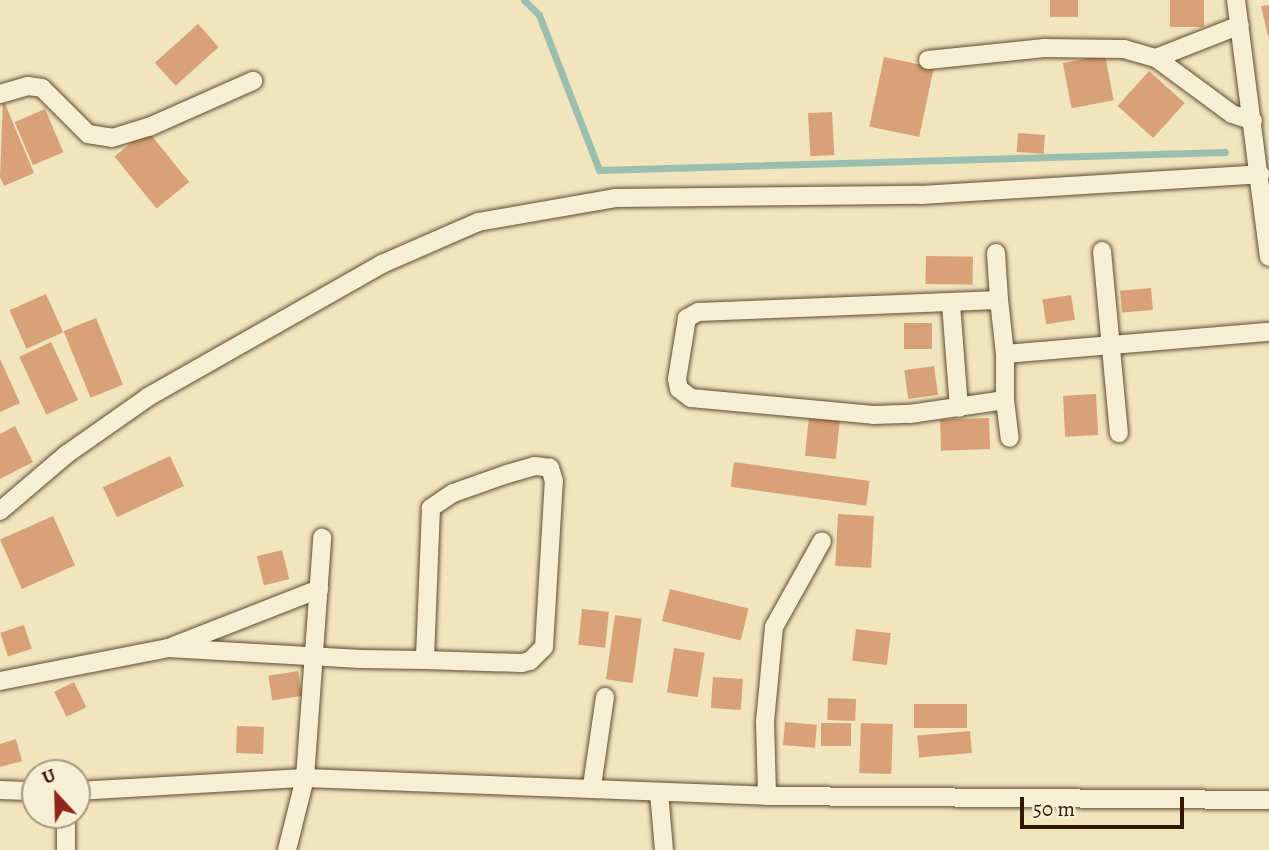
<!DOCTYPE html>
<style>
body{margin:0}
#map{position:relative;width:1269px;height:850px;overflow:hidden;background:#f1e5be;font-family:Alegreya,serif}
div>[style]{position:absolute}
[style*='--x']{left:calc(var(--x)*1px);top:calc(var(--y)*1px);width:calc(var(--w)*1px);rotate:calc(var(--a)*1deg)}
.stream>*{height:7px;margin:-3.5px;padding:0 3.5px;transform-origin:3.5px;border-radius:3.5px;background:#9bbfaf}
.building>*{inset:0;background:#d8a177;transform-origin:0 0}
.roads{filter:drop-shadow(0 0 2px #624a30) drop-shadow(0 0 2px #624a30)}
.street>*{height:18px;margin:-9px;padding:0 9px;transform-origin:9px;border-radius:9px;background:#f6eed5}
span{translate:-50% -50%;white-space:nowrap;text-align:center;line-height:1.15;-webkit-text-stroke:5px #f6eed5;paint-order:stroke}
.north{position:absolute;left:21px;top:759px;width:70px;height:70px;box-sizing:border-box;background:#f6eed5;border:2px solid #a89880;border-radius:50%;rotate:338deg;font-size:19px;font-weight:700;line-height:28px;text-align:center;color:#331600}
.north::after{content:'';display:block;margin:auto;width:24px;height:32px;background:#8f2418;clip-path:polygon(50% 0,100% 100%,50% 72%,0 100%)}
.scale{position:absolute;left:1020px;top:797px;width:164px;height:32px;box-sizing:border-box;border:4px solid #331600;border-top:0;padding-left:9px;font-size:21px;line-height:24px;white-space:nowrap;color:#331600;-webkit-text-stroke:5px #f6eed5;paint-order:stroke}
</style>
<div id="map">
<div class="stream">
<i style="--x:524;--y:0;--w:21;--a:45"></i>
<i style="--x:539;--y:15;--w:166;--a:68.8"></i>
<i style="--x:599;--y:170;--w:626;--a:-1.65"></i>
</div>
<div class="building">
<i style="left:1050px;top:0;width:28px;height:17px"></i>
<i style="left:1170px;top:0;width:34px;height:27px"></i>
<i style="clip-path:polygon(1269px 5px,1269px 36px,1268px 36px,1261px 6px)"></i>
<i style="left:198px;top:24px;width:31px;height:58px;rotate:48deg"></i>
<i style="left:1105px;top:55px;width:46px;height:43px;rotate:79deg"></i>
<i style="left:884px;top:57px;width:51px;height:71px;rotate:12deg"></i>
<i style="left:1149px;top:71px;width:48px;height:47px;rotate:42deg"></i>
<i style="clip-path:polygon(3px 99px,34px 173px,4px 186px,0 177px)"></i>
<i style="left:45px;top:109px;width:47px;height:33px;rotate:67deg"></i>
<i style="left:832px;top:112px;width:43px;height:24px;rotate:87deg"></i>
<i style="left:147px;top:130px;width:67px;height:42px;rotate:51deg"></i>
<i style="left:1018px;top:133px;width:27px;height:19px;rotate:4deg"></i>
<i style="left:926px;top:256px;width:47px;height:28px;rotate:1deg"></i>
<i style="left:1151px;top:288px;width:22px;height:31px;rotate:85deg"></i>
<i style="left:46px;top:294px;width:42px;height:40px;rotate:66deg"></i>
<i style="left:1071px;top:295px;width:25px;height:29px;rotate:81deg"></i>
<i style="left:96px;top:318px;width:72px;height:35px;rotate:68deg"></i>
<i style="left:904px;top:323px;width:28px;height:26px"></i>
<i style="left:51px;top:342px;width:64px;height:35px;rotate:65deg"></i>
<i style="clip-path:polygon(0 359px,20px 403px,0 412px)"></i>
<i style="left:934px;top:366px;width:29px;height:30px;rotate:82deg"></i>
<i style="left:1096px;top:394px;width:41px;height:33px;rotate:87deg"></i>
<i style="left:809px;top:417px;width:31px;height:39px;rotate:6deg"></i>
<i style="left:989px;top:418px;width:31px;height:49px;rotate:88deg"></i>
<i style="clip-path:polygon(15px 426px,33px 462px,0 479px,0 434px)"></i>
<i style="left:170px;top:456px;width:33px;height:74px;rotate:65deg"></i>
<i style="left:734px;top:462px;width:137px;height:25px;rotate:8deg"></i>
<i style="left:838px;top:514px;width:36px;height:52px;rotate:3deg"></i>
<i style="left:53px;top:516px;width:54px;height:58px;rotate:66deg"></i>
<i style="left:282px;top:550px;width:30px;height:26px;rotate:76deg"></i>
<i style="left:670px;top:589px;width:81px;height:33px;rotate:14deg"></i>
<i style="left:582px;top:609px;width:27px;height:36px;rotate:6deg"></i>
<i style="left:615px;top:615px;width:27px;height:65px;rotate:8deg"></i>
<i style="left:24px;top:625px;width:25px;height:25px;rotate:72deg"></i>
<i style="left:856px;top:629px;width:35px;height:32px;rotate:7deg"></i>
<i style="left:674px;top:648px;width:31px;height:45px;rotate:9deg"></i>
<i style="left:298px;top:671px;width:25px;height:30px;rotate:81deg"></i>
<i style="left:713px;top:677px;width:30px;height:31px;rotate:4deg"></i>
<i style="left:74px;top:682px;width:28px;height:22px;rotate:64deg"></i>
<i style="left:828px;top:698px;width:28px;height:22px;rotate:2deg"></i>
<i style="left:967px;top:704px;width:24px;height:53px;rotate:90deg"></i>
<i style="left:785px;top:722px;width:32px;height:23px;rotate:5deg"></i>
<i style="left:821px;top:723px;width:30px;height:23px"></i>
<i style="left:861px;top:723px;width:32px;height:50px;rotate:2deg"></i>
<i style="left:237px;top:726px;width:27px;height:27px;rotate:2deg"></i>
<i style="left:970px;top:731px;width:22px;height:53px;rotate:85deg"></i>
<i style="clip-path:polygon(16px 739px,22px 761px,0 767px,0 744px)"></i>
</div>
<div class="roads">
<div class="street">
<i style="--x:1236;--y:0;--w:259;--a:82.7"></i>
<i style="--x:1156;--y:58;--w:90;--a:-21.4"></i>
<i style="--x:928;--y:60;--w:117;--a:-5.9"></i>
<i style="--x:1044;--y:48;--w:80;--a:0.7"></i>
<i style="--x:1124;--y:49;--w:33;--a:16"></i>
<i style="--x:1156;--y:58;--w:94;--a:36.4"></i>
<i style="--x:1232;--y:114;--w:22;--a:18"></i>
<i style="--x:0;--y:94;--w:29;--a:-16"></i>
<i style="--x:28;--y:86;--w:14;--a:8"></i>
<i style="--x:42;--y:88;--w:65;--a:45"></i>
<i style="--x:88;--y:134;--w:24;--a:9"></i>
<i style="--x:112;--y:138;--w:39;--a:-17"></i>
<i style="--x:149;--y:127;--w:114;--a:-23.9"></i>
<i style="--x:1102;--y:251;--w:183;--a:84.7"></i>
<i style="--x:996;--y:253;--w:47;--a:86.3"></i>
<i style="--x:951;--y:304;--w:104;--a:85.6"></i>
<i style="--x:1005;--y:354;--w:54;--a:-96.3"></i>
<i style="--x:999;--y:300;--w:301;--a:177.7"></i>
<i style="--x:698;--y:312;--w:13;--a:151"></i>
<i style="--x:687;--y:318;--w:62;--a:99.3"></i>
<i style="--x:677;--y:379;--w:10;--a:79"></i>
<i style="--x:679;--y:389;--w:15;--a:37"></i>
<i style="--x:691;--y:398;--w:183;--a:5.3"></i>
<i style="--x:873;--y:415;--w:37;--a:-2"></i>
<i style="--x:910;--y:414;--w:96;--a:-8.4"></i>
<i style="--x:1005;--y:400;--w:46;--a:-90"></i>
<i style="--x:1005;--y:354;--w:265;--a:-4.8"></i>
<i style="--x:1005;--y:400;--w:38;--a:83"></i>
<i style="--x:0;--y:511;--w:88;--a:-40.4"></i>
<i style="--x:67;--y:454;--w:99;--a:-35.1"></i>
<i style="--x:148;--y:397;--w:269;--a:-29.6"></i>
<i style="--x:382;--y:264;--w:105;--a:-23.6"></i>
<i style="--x:478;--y:222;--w:139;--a:-9.9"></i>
<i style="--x:615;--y:198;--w:306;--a:-0.6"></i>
<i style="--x:921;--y:195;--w:340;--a:-3.5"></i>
<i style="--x:173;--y:646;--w:157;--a:-21.3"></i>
<i style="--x:0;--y:681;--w:171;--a:-11.1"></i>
<i style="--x:168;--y:648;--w:193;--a:3.3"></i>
<i style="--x:361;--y:659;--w:64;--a:0.9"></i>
<i style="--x:425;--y:660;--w:97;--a:1.8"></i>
<i style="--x:522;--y:663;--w:8;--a:-14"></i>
<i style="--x:530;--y:661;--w:20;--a:-45"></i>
<i style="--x:544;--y:647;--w:166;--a:-86.6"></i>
<i style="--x:554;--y:481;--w:14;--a:-107"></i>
<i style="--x:550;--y:468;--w:15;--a:-172"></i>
<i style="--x:535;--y:466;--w:29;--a:164"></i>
<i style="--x:507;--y:474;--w:57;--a:160.6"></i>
<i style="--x:453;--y:493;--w:27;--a:146"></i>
<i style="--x:431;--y:508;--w:152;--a:92.3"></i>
<i style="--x:592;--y:786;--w:90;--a:-81.7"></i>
<i style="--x:0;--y:790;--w:35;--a:2"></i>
<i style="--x:77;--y:791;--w:228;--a:-3.3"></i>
<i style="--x:305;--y:778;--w:462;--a:2.2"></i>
<i style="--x:767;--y:796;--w:502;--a:0.46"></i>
<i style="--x:659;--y:792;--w:58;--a:85.1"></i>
<i style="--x:767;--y:796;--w:74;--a:-91.5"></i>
<i style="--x:765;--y:722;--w:95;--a:-84.6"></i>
<i style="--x:774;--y:627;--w:98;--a:-60.8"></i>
<i style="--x:66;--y:815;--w:35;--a:90"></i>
<i style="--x:287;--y:850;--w:74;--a:-76"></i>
<i style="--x:305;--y:778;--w:241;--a:-85.9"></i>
</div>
</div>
<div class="north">U</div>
<div class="scale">50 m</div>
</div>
